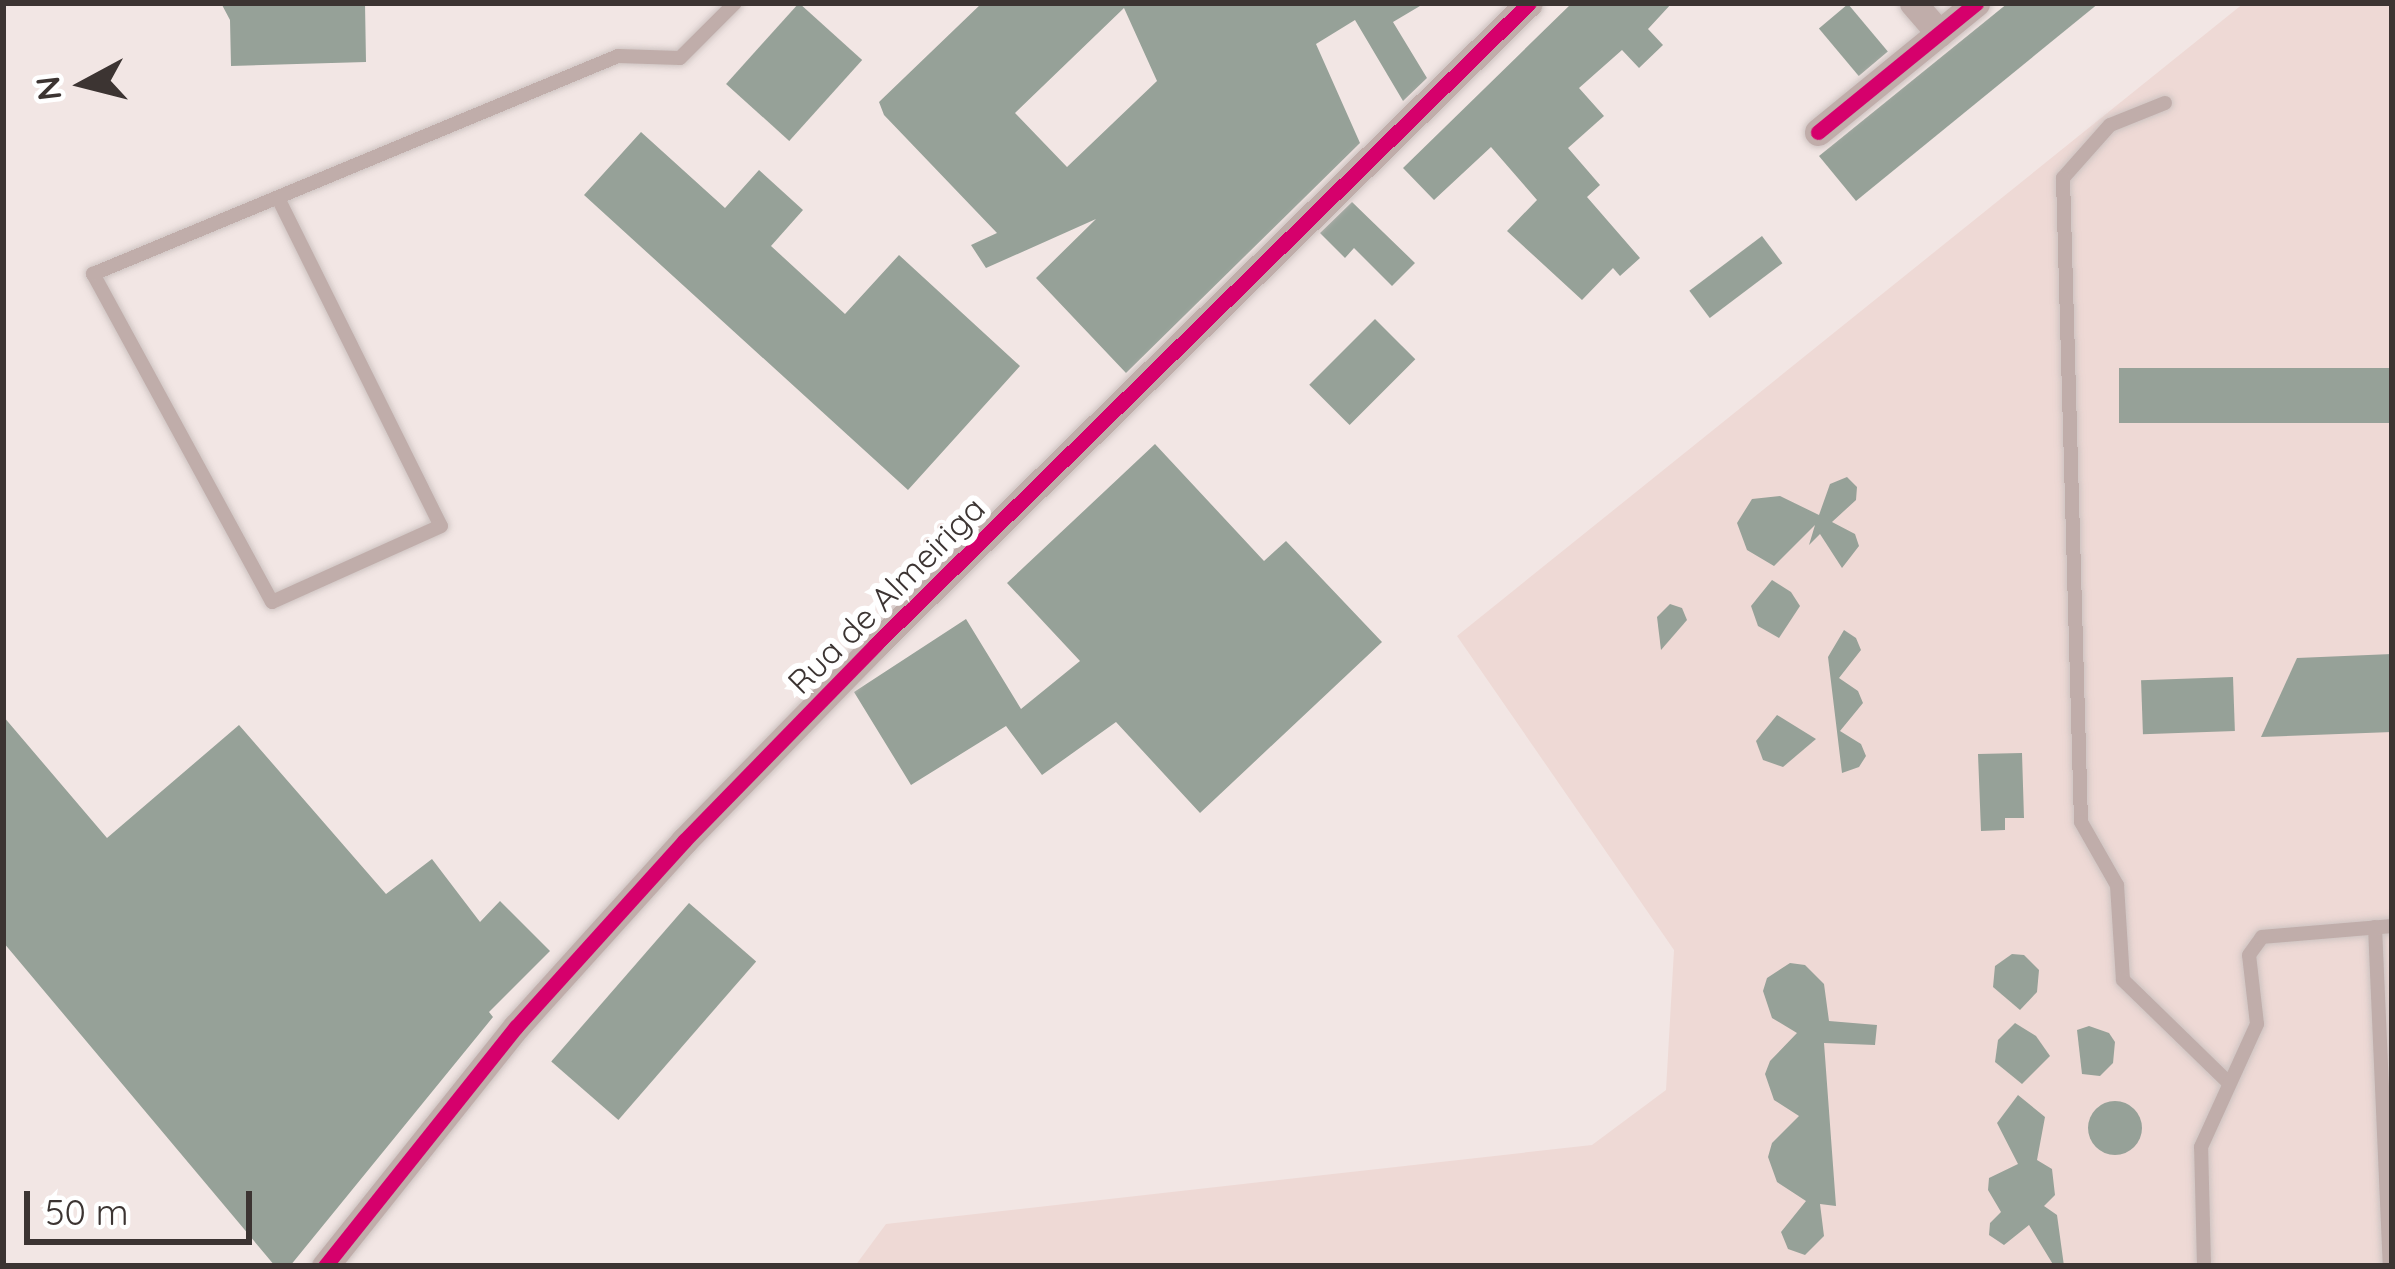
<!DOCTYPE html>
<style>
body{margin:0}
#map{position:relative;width:2395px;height:1269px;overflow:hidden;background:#f2e6e4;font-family:Quicksand,sans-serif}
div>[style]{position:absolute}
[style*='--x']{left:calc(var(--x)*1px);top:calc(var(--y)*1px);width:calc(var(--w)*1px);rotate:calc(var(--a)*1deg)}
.built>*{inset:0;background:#eed9d5}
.building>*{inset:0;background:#96a198;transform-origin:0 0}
.round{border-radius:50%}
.roads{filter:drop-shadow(0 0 3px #cdc3c1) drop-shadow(0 0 3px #cdc3c1)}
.service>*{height:14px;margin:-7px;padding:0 7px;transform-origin:7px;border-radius:7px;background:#c0adaa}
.minor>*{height:27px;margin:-13.5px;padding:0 13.5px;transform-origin:13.5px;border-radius:13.5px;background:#c0adaa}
.cycleway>*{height:15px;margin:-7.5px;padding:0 7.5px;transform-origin:7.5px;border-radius:7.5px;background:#d6006c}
span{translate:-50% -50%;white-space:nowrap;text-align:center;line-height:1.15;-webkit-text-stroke:12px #fff;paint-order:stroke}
.street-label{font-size:33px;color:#3c3432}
.frame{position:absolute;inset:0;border:6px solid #3c3432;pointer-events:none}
.north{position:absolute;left:24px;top:24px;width:120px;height:120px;-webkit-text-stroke:9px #fff;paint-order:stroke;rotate:263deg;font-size:33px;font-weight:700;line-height:48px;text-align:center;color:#3c3432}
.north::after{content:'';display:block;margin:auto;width:42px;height:54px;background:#3c3432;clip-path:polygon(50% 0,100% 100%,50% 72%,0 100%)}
.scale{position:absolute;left:24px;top:1191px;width:228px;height:54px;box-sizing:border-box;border:6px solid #3c3432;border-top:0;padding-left:15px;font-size:36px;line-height:42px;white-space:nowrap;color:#3c3432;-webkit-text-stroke:9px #fff;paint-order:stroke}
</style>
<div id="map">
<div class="built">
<i style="clip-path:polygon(2244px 3px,2392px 3px,2392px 1266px,855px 1266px,886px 1224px,1592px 1145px,1666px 1090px,1674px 950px,1457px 636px)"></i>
</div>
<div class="building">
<i style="clip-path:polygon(221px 3px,365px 3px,366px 62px,231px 66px,230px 20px)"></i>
<i style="left:799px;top:3px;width:85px;height:109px;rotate:42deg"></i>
<i style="clip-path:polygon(evenodd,982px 3px,1425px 3px,1393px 22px,1427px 78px,1403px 101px,1355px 20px,1316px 44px,1360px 143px,1126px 373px,1036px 278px,1096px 219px,986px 268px,971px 245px,997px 233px,884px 115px,879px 102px,982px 3px,1124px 8px,1157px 81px,1067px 167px,1015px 113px,1124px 8px)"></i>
<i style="clip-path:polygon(1572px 3px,1672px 3px,1648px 29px,1663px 45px,1639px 68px,1622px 50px,1579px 88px,1604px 116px,1568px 148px,1600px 185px,1587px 197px,1640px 258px,1620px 276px,1613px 268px,1582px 300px,1507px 231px,1537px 200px,1491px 147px,1434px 200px,1403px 168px)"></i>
<i style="clip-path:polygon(2008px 3px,2099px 3px,1856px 201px,1819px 156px)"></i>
<i style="left:1848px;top:4px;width:62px;height:38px;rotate:50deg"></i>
<i style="clip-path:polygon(641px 132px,725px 208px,759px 170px,803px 210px,771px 246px,845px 314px,899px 255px,1020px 366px,908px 490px,584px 195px)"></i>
<i style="clip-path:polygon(1352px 202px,1415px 263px,1392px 286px,1354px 248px,1345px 258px,1320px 233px)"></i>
<i style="left:1762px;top:236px;width:34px;height:91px;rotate:53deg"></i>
<i style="left:1375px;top:319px;width:57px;height:93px;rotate:45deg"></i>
<i style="left:2392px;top:368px;width:55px;height:273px;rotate:90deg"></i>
<i style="clip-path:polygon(1155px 444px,1264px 561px,1286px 541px,1382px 642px,1200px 813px,1116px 722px,1042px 775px,1006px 726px,911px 785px,854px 692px,966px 619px,1021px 709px,1080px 661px,1007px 583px)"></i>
<i style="clip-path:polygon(1847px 477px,1857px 487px,1856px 500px,1832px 522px,1855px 534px,1859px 546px,1842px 568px,1820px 534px,1809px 545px,1815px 525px,1774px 566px,1747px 550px,1737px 523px,1752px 499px,1780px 496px,1819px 515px,1830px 484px)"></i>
<i style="clip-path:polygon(1772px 580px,1791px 592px,1800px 606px,1779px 638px,1758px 626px,1751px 606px)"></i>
<i style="clip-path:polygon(1670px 604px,1682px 608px,1687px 620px,1661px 650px,1657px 617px)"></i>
<i style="clip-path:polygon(1844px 630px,1856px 638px,1861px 650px,1839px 678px,1858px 691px,1863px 703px,1840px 731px,1861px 744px,1866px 756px,1859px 767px,1842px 773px,1828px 657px)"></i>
<i style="clip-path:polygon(2392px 654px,2392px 732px,2261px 737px,2297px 658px)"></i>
<i style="left:2233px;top:677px;width:54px;height:92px;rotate:88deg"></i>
<i style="clip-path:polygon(1777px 715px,1816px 739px,1783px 767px,1763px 760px,1756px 741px)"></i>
<i style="clip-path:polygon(3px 716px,107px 838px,239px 725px,386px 894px,432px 859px,480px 922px,500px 901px,550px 951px,489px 1012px,493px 1017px,290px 1266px,275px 1266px,3px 942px)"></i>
<i style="clip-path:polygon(2022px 753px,2024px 818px,2005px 818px,2005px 830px,1981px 831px,1978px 754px)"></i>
<i style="left:689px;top:903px;width:89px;height:210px;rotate:41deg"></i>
<i style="clip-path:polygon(2012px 954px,2024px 955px,2039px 970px,2037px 992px,2020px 1010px,1993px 987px,1995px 966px)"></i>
<i style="clip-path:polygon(1790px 963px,1805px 965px,1824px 984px,1829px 1021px,1877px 1025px,1875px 1045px,1824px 1043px,1836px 1206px,1820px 1204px,1824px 1236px,1805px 1255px,1788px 1249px,1781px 1232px,1806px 1201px,1777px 1182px,1768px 1157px,1772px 1143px,1799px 1116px,1774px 1100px,1765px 1074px,1770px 1061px,1797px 1033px,1772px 1018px,1763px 991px,1767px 978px)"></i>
<i style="clip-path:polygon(2015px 1023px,2036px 1036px,2050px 1056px,2022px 1084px,1995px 1062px,1998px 1040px)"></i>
<i style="clip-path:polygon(2089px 1026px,2109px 1033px,2115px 1042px,2113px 1063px,2100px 1076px,2082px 1074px,2077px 1030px)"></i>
<i style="clip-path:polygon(2018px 1095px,2045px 1117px,2037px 1160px,2052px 1169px,2055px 1195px,2044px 1206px,2057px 1215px,2064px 1266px,2054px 1266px,2029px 1225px,2004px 1245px,1989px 1235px,1990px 1223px,2001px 1212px,1988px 1190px,1989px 1178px,2018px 1164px,1997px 1123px)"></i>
<i class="round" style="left:2088px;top:1101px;width:54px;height:54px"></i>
</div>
<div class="roads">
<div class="service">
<i style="--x:2165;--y:103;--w:59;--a:158.2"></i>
<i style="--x:2110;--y:125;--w:71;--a:131.6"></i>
<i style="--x:2063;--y:178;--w:644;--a:88.4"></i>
<i style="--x:2081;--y:822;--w:73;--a:60.3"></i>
<i style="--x:2117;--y:885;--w:95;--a:86.4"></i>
<i style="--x:2123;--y:980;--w:146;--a:44.2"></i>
<i style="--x:278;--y:198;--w:366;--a:63.6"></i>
<i style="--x:441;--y:526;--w:185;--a:155.8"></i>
<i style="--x:272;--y:602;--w:374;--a:-118.6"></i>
<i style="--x:93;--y:274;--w:568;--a:-22.55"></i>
<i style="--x:618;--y:56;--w:62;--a:1.8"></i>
<i style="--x:680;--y:58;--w:78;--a:-45"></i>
<i style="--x:2375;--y:927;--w:339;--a:87.5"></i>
<i style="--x:2204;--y:1266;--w:119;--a:-91.4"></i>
<i style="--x:2201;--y:1147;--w:135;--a:-65.5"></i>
<i style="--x:2257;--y:1024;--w:69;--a:-96.6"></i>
<i style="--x:2249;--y:955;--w:22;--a:-54"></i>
<i style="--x:2262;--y:937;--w:130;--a:-4.8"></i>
</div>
<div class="minor">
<i style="--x:1913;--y:3;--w:40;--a:49"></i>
<i style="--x:1818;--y:132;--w:204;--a:-39.2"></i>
<i style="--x:325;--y:1266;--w:306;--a:-51.4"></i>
<i style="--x:516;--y:1027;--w:251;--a:-47.9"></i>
<i style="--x:684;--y:841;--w:274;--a:-45.7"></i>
<i style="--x:875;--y:645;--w:916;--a:-44.47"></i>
</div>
</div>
<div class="cycleway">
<i style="--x:1818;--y:132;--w:204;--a:-39.2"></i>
<i style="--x:325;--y:1266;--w:306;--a:-51.4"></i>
<i style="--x:516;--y:1027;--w:251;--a:-47.9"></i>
<i style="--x:684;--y:841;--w:274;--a:-45.7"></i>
<i style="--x:875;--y:645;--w:916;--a:-44.47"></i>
</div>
<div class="street-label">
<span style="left:886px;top:595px;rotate:-45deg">Rua de Almeiriga</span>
</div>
<div class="frame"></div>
<div class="north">N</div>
<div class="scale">50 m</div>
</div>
